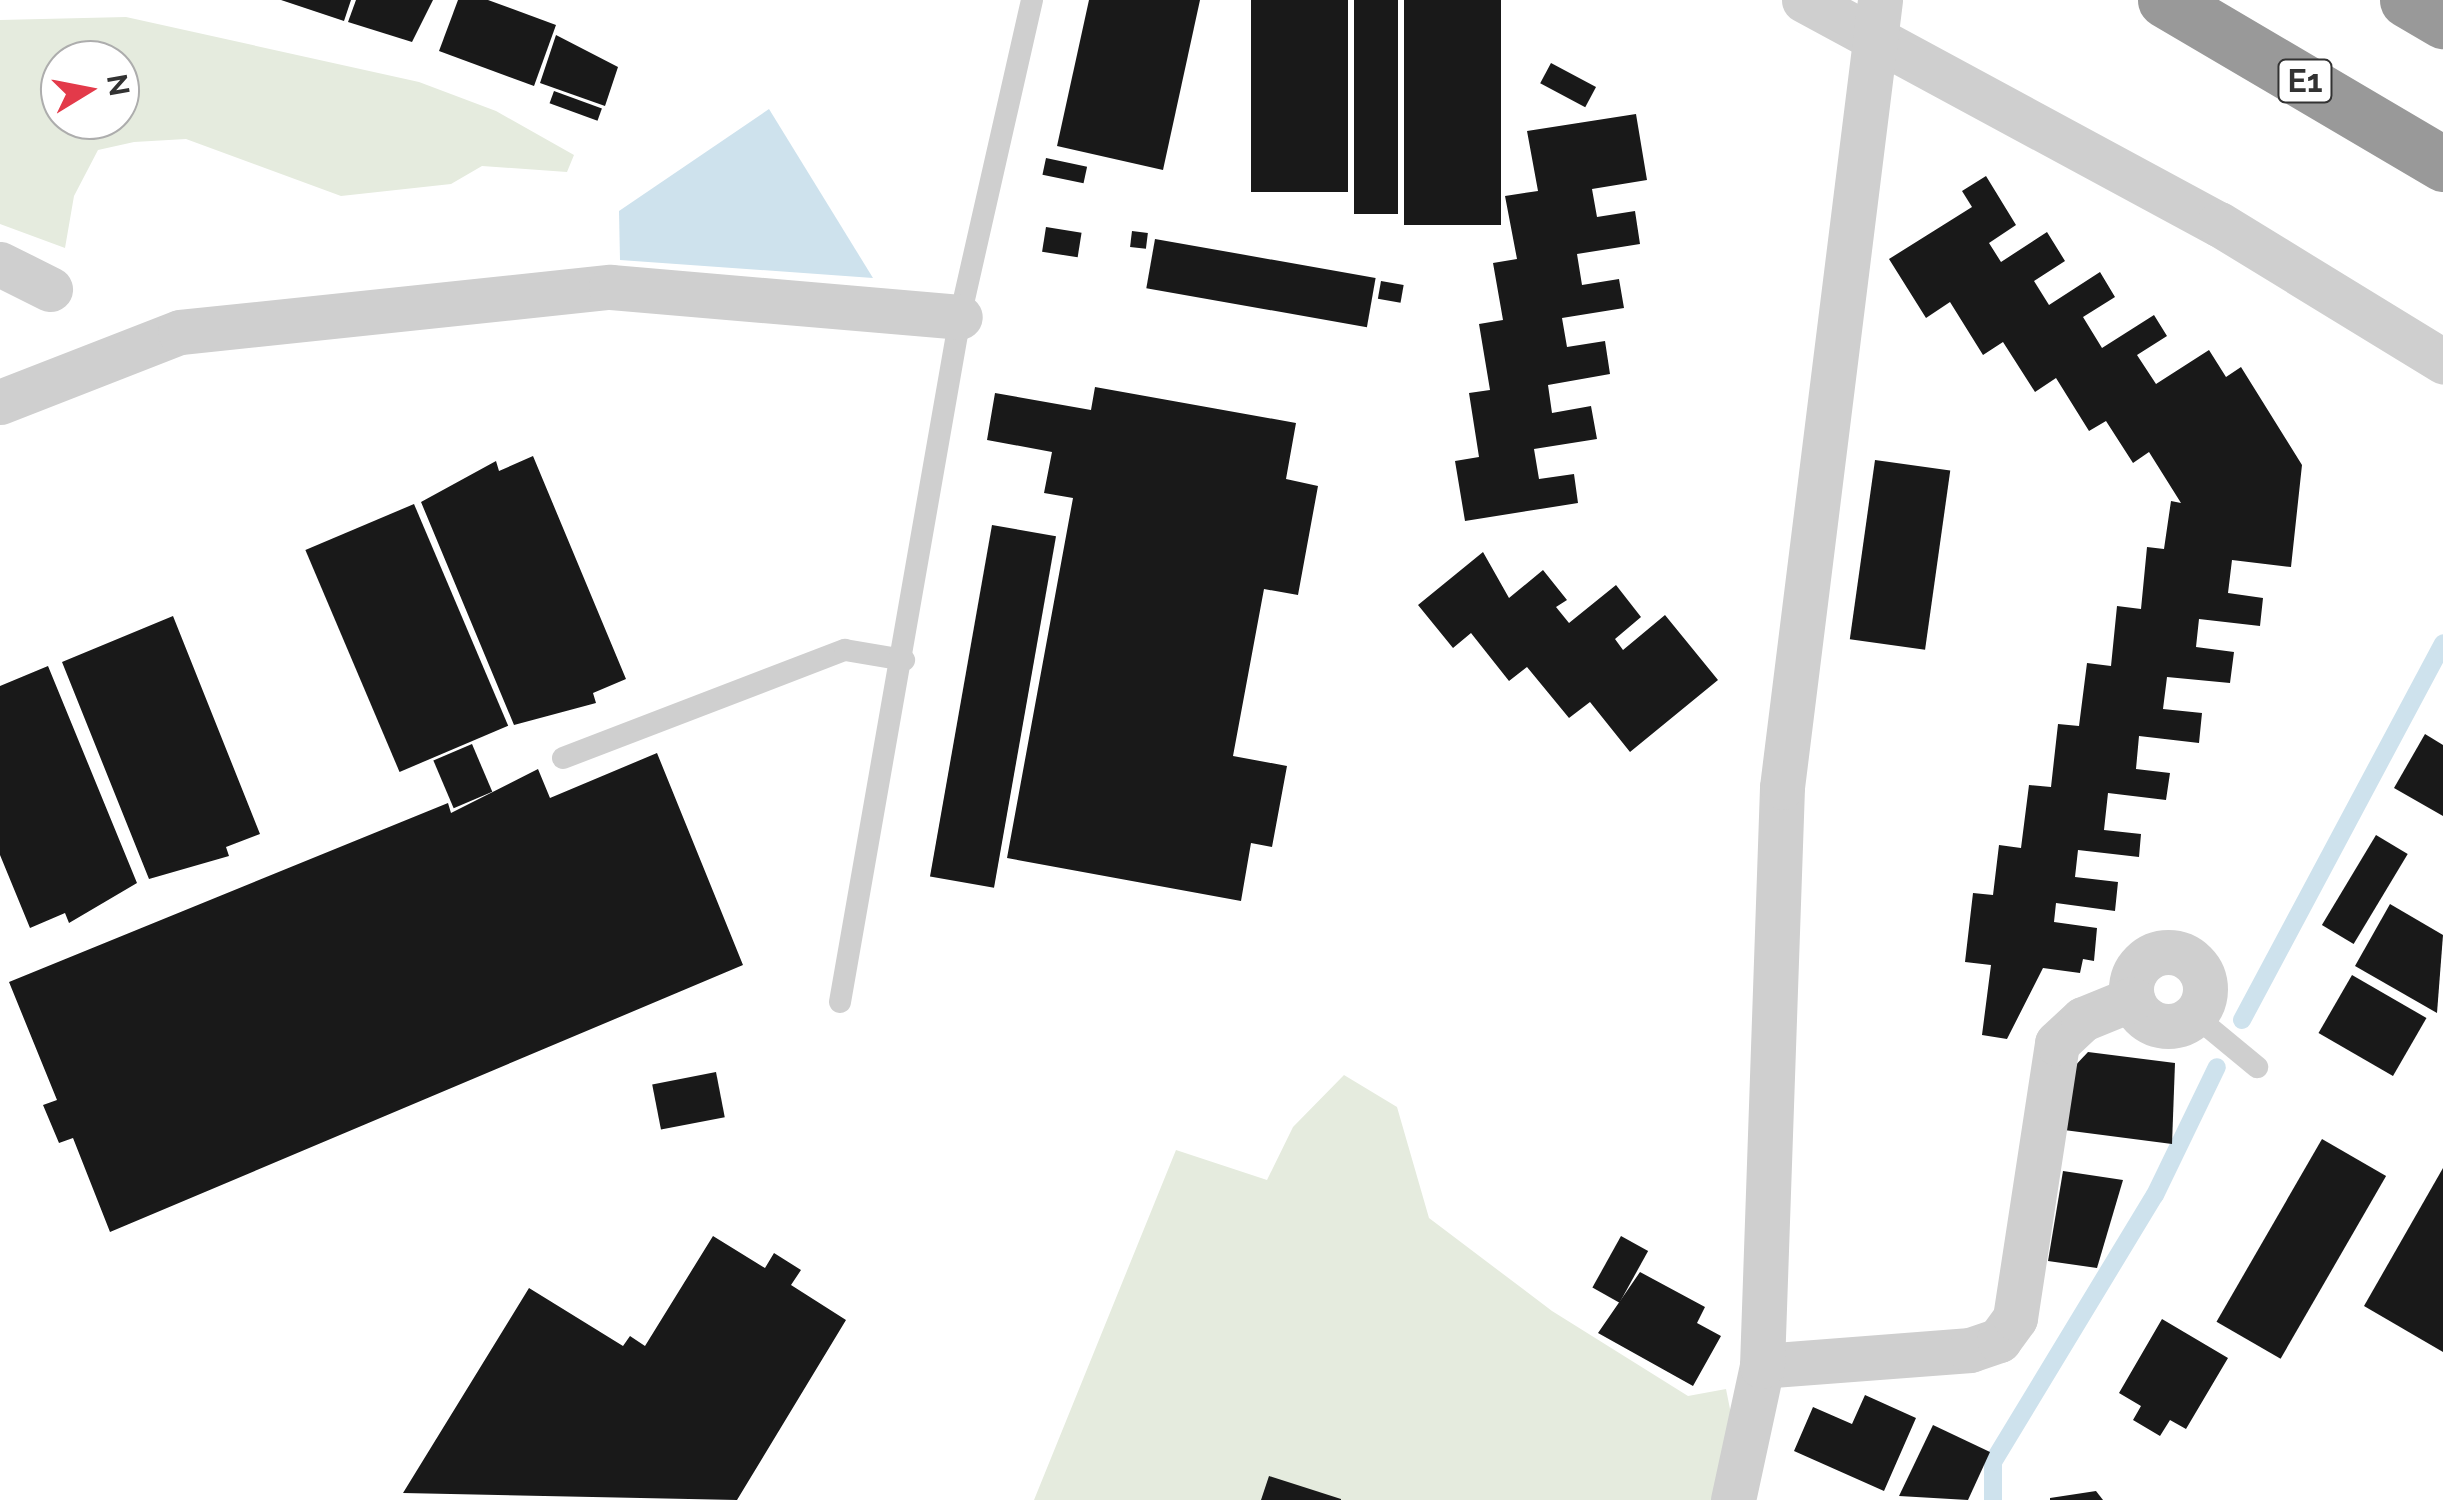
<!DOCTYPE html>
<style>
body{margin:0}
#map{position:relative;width:2443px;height:1500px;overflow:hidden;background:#fff;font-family:Raleway,sans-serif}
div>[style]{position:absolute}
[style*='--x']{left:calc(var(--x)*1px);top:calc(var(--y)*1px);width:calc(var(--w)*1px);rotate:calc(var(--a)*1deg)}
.green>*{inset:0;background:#e5ebde}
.water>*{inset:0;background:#cee2ed}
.stream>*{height:18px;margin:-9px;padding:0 9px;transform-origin:9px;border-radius:9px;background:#cee2ed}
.building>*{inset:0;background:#191919;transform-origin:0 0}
.lane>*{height:22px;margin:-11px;padding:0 11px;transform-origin:11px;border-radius:11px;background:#cfcfcf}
.street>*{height:45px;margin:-22.5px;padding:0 22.5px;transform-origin:22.5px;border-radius:22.5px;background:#cfcfcf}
.street>.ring{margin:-22.5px;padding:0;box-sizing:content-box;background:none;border:45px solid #cfcfcf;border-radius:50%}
.highway>*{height:55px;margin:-27.5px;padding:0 27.5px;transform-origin:27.5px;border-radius:27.5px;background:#999}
span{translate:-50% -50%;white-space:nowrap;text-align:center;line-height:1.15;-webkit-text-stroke:10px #fff;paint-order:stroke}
.shield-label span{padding:2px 8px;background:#fff;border:2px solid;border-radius:8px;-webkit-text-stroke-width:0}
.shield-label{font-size:32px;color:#323232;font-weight:700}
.north{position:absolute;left:40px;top:40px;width:100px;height:100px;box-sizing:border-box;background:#fff;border:2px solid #adadad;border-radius:50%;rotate:80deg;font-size:28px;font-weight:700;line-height:40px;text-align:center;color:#323232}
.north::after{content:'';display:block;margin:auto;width:35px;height:45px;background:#e33a4a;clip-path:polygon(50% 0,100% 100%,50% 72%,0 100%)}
</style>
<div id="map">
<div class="green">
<i style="clip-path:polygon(evenodd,126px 17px,419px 82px,496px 111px,574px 155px,567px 172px,482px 166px,451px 184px,341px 196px,186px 139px,134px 142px,98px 150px,74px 196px,65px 248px,0 224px,0 20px,126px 17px,120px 60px,120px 120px,60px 120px,60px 60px,120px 60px)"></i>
<i style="clip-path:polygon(1344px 1075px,1397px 1107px,1429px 1218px,1552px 1311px,1688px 1396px,1726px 1389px,1736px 1439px,1718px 1500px,1034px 1500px,1176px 1150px,1267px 1180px,1293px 1127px)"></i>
</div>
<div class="water">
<i style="clip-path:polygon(769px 109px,873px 278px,620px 260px,619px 211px)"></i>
</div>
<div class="stream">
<i style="--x:2242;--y:1020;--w:427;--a:-61.9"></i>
<i style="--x:1993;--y:1500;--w:38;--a:-90"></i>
<i style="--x:1993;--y:1462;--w:312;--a:-58.8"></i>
<i style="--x:2155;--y:1195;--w:142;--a:-64.2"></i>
</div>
<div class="building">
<i style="clip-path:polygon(281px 0,351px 0,344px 21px)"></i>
<i style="clip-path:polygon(356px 0,433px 0,412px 42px,348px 22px)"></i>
<i style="clip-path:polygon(458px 0,488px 0,556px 25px,534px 86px,439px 51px)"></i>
<i style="clip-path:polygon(1089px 0,1200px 0,1163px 170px,1057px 146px)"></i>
<i style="left:1251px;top:0;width:97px;height:192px"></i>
<i style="left:1354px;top:0;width:44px;height:214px"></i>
<i style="left:1404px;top:0;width:97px;height:225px"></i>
<i style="clip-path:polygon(556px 35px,618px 67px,605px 106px,540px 83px)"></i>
<i style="left:1551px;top:63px;width:51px;height:23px;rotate:28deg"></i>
<i style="left:554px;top:91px;width:51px;height:13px;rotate:20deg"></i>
<i style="clip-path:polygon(1636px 114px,1647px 180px,1592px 189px,1597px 217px,1635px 211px,1640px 244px,1577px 254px,1582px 285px,1619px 279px,1624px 308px,1562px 318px,1567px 347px,1605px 341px,1610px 374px,1548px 385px,1552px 413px,1591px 406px,1597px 439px,1534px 449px,1539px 479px,1574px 474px,1578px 503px,1465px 521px,1455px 461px,1479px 457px,1469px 393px,1490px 390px,1479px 324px,1503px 320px,1493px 263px,1517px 259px,1505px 196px,1538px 191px,1527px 131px)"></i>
<i style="left:1046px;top:158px;width:42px;height:17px;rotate:12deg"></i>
<i style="clip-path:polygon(1986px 176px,2016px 225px,1989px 243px,2001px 262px,2047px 232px,2065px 261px,2034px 281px,2049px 305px,2100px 272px,2115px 297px,2083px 317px,2102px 348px,2154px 315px,2167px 336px,2137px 355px,2156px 384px,2209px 350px,2226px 377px,2241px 367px,2302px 465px,2291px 567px,2232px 560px,2228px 593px,2263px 598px,2260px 626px,2199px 619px,2196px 647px,2234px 652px,2230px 683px,2167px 677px,2163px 709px,2202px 713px,2199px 743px,2139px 736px,2136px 769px,2170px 773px,2166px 800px,2108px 793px,2104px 830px,2141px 834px,2139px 857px,2078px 850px,2075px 877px,2118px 882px,2115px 911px,2056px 903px,2054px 922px,2097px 928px,2094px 961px,2083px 959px,2080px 973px,2043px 968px,2007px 1039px,1982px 1035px,1991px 965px,1965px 962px,1973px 893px,1993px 895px,1999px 845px,2021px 848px,2029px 785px,2051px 787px,2058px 724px,2079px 726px,2087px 663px,2111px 666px,2117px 606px,2141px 609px,2147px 547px,2164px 549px,2171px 501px,2181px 503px,2149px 452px,2133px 463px,2106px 421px,2089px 431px,2056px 378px,2035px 392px,2003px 342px,1983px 355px,1950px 302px,1926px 318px,1889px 259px,1972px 207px,1962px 191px)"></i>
<i style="left:1046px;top:227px;width:36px;height:25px;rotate:9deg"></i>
<i style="left:1132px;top:231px;width:16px;height:16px;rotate:7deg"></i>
<i style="left:1155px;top:239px;width:224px;height:50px;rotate:10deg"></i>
<i style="left:1381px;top:281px;width:23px;height:18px;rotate:10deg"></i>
<i style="clip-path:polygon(1095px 387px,1296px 423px,1286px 479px,1318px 486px,1298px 595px,1264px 589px,1233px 756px,1287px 766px,1272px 847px,1251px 843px,1241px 901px,1007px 858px,1073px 498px,1044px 493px,1052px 452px,987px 440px,995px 393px,1091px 410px)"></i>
<i style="clip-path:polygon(533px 456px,626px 679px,593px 693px,596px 703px,514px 725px,421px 502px,496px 461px,499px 471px)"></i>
<i style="left:1875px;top:460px;width:76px;height:181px;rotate:8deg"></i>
<i style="left:414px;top:504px;width:241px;height:118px;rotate:67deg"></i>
<i style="left:992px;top:525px;width:65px;height:357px;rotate:10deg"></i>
<i style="clip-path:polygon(1483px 552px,1509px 598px,1543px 570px,1567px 600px,1556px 607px,1569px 623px,1616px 585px,1641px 617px,1615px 639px,1623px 650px,1665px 615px,1718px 680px,1630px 752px,1590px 702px,1569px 718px,1527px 667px,1509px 681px,1471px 633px,1453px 648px,1418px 605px)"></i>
<i style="clip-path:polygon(173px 616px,260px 834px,226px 847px,229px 856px,149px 879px,62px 662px)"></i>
<i style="clip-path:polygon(48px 666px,137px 883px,69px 923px,65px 913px,30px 928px,0 855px,0 686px)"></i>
<i style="clip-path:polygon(2425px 734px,2443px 745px,2443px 816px,2394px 788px)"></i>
<i style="left:472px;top:744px;width:52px;height:42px;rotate:67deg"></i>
<i style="clip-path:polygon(657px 753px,743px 965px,110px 1232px,73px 1138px,59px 1143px,43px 1105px,57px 1100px,9px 982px,448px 803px,451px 813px,538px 769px,550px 798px)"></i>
<i style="left:2376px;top:835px;width:37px;height:105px;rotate:31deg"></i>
<i style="clip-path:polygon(2390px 904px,2443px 935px,2437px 1013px,2355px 966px)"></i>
<i style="left:2352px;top:975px;width:86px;height:67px;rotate:30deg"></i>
<i style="clip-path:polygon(2088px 1052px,2175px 1063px,2172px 1144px,2064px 1130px,2071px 1070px)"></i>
<i style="left:716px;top:1072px;width:46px;height:65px;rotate:79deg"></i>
<i style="left:2322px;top:1139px;width:74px;height:211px;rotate:30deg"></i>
<i style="clip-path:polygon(2443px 1168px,2443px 1352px,2364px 1306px)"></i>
<i style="clip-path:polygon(2063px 1171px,2123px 1180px,2097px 1268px,2048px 1261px)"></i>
<i style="clip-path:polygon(713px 1236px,765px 1268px,774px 1253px,801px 1270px,791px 1285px,846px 1320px,737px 1500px,403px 1493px,529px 1288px,623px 1346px,630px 1336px,645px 1346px)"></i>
<i style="left:1621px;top:1236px;width:31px;height:59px;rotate:29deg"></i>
<i style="clip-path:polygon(1640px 1272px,1705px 1307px,1697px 1323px,1721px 1336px,1693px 1386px,1598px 1333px)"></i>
<i style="clip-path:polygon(2162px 1319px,2228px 1358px,2186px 1429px,2170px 1420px,2160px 1436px,2133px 1420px,2141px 1406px,2119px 1393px)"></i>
<i style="clip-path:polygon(1865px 1395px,1916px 1418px,1884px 1491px,1794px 1451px,1813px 1407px,1852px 1424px)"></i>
<i style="clip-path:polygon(1933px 1425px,1990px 1452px,1968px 1500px,1899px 1496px)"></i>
<i style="clip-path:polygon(1269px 1476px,1341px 1499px,1341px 1500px,1261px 1500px)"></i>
<i style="clip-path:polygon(2096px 1491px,2103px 1500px,2050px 1500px,2050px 1498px)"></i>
</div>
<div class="lane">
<i style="--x:563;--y:758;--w:302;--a:-21"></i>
<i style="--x:845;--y:650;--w:60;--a:9.6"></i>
<i style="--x:840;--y:1002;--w:695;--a:-80.06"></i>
<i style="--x:960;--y:317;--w:325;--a:-77.2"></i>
<i style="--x:2194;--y:1015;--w:82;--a:39.5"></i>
</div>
<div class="street">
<i style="--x:1804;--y:0;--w:472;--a:28.4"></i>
<i style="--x:2219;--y:224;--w:263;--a:31.5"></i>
<i style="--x:0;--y:264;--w:56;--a:26.6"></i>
<i style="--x:0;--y:402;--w:193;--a:-21.3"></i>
<i style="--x:180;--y:332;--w:433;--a:-6"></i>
<i style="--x:611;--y:287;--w:350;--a:4.9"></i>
<i class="ring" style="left:2131px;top:952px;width:29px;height:29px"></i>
<i style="--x:1762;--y:1366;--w:209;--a:-4.4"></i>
<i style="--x:1970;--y:1350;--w:31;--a:-19"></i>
<i style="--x:1999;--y:1340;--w:27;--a:-54"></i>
<i style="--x:2015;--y:1318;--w:278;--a:-81.3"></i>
<i style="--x:2057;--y:1043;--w:35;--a:-43"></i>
<i style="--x:2083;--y:1019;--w:53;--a:-22.2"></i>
<i style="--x:1733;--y:1500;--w:137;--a:-77.8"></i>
<i style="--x:1762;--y:1366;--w:579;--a:-88.02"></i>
<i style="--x:1782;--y:787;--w:793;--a:-82.9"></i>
</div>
<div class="highway">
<i style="--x:2165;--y:0;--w:323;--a:30.5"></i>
<i style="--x:2407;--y:0;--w:42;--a:30.3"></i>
</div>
<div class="shield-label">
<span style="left:2305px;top:81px">E1</span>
</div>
<div class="north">N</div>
</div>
